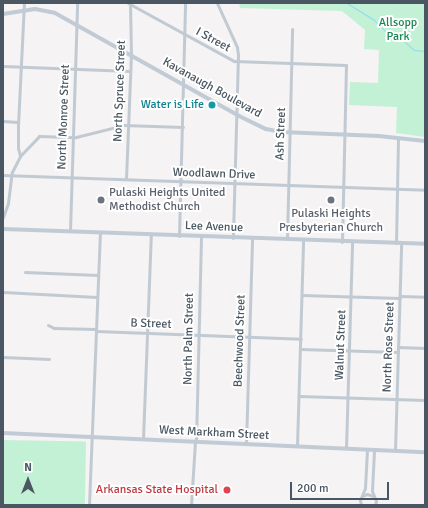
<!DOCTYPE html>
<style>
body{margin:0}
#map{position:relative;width:428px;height:508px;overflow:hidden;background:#f5f3f3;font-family:Signika,sans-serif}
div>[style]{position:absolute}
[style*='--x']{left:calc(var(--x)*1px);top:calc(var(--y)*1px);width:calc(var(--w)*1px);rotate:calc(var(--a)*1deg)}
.green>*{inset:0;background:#c3f1d5;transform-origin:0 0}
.stream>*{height:1px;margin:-0.5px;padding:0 0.5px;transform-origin:0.5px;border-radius:0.5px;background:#90daee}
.street>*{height:3px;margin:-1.5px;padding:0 1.5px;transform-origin:1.5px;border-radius:1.5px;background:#c1cad2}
.secondary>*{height:4px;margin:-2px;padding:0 2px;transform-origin:2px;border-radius:2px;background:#c1cbd6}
.dots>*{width:11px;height:11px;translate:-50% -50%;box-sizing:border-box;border:2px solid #fff;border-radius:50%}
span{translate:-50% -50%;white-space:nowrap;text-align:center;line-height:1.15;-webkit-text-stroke:4px #fff;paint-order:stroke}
.park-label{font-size:12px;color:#17864f}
.street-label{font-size:12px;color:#4a5661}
.culture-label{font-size:12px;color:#0d838f}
.right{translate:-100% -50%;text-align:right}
.worship-label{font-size:12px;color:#5b616d}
.left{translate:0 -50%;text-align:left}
.health-label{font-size:12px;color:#be3a42}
.frame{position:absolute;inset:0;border:4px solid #4a5661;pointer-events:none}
.north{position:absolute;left:8px;top:460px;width:40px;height:40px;-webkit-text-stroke:3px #fff;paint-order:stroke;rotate:0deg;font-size:11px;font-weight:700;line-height:16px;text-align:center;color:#4a5661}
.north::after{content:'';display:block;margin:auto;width:14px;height:18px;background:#4a5661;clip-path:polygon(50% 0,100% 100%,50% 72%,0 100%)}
.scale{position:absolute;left:290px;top:482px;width:99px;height:18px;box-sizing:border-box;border:2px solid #4a5661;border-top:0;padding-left:5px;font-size:12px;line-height:14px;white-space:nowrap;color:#4a5661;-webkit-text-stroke:3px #fff;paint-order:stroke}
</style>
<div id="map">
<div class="green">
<i style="clip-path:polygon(239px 3px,425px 3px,425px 137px,396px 133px,397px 107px,349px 105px,350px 82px,378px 83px,379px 50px,364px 49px,365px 30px,342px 11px,240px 8px)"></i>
<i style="left:3px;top:440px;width:83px;height:65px;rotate:1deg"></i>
</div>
<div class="stream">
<i style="--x:347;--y:3;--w:32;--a:32"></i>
<i style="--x:374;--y:20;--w:23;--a:45"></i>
<i style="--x:390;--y:36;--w:8;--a:0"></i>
<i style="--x:398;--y:36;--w:21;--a:41"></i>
<i style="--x:414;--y:50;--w:11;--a:5"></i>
</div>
<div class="street">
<i style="--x:128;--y:3;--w:121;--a:28.7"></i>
<i style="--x:234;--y:61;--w:112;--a:2"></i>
<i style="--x:346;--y:65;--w:177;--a:91.3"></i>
<i style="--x:217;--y:3;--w:48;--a:65.6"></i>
<i style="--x:237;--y:47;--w:8;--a:83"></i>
<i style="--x:238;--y:55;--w:183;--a:91.6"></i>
<i style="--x:3;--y:66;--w:127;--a:2.3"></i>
<i style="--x:3;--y:121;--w:15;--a:4"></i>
<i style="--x:20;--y:156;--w:8;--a:-104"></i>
<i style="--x:18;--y:148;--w:23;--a:-90"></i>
<i style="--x:18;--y:125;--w:122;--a:-87.2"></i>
<i style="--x:3;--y:175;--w:422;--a:2"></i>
<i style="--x:126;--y:179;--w:124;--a:-87.7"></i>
<i style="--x:131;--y:55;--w:52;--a:-91.1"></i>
<i style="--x:3;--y:217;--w:15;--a:-70"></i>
<i style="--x:8;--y:203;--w:31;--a:-83"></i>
<i style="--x:12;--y:172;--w:18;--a:-63"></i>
<i style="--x:20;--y:156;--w:28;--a:-46"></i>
<i style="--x:39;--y:136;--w:37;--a:2"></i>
<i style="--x:76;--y:137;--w:49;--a:-14"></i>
<i style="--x:124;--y:125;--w:59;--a:1.9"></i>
<i style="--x:70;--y:231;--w:228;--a:-88.2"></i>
<i style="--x:179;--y:236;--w:233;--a:-88.5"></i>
<i style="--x:287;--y:239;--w:210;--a:-88.6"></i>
<i style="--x:396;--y:243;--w:105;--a:-88.9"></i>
<i style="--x:25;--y:272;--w:73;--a:2.4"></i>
<i style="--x:3;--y:292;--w:94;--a:3"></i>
<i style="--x:302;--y:295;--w:98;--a:1.8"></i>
<i style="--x:400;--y:296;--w:25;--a:2"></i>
<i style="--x:48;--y:325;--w:7;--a:27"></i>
<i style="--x:54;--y:328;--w:42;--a:1.4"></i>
<i style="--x:96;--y:331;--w:205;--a:2.2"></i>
<i style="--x:398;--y:347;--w:27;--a:2"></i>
<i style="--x:300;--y:349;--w:98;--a:1.8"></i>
<i style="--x:3;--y:357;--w:46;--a:2.5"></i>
<i style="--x:299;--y:396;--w:126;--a:1.8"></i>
<i style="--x:143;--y:439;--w:204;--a:-87.8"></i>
<i style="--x:196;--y:442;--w:205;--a:-88.6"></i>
<i style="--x:246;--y:444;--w:206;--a:-88.3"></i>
<i style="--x:297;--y:446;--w:206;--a:-88.3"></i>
<i style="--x:346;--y:448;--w:206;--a:-88.3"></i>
<i style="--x:374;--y:451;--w:40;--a:92.9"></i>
<i style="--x:372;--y:491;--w:11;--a:68"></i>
<i style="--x:376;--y:501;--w:4;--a:104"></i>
<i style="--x:395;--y:451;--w:208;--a:-88.3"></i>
<i style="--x:362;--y:496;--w:5;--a:-22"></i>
<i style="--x:367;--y:494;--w:6;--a:18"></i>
<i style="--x:89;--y:505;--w:272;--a:-87.7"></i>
<i style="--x:191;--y:505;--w:63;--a:-86.4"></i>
<i style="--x:361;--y:505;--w:5;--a:-101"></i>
<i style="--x:360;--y:500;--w:13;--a:-67"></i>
<i style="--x:365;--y:488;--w:38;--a:-87"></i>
</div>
<div class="secondary">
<i style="--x:3;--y:14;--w:32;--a:-9"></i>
<i style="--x:35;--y:9;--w:20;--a:11"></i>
<i style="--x:55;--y:13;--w:211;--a:29.2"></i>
<i style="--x:239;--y:116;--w:30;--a:26"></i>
<i style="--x:266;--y:129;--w:15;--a:11"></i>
<i style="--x:281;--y:132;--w:98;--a:2.3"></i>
<i style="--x:379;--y:136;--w:46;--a:6.2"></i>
<i style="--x:3;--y:229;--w:422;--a:2"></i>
<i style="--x:3;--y:433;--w:422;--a:2.6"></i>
</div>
<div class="dots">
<i style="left:212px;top:105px;background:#0f9aa8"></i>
<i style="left:101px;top:200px;background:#6b7280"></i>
<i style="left:331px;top:200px;background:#6b7280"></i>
<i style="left:227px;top:490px;background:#e0444e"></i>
</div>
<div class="park-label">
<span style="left:398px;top:30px">Allsopp<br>Park</span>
</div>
<div class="street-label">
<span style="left:213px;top:40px;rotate:29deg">I Street</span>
<span style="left:212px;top:88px;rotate:29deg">Kavanaugh Boulevard</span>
<span style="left:120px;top:91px;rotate:-88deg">North Spruce Street</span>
<span style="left:64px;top:117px;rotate:-88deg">North Monroe Street</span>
<span style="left:281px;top:134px;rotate:-88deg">Ash Street</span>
<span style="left:214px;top:174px;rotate:2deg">Woodlawn Drive</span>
<span style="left:214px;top:227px;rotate:2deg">Lee Avenue</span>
<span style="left:151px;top:324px;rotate:2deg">B Street</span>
<span style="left:189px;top:339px;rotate:-89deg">North Palm Street</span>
<span style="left:240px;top:341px;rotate:-88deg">Beechwood Street</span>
<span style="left:341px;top:345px;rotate:-88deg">Walnut Street</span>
<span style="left:389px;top:347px;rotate:-88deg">North Rose Street</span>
<span style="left:214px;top:433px;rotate:3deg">West Markham Street</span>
</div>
<div class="culture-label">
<span class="right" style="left:204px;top:105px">Water is Life</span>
</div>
<div class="worship-label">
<span class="left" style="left:109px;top:200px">Pulaski Heights United<br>Methodist Church</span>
<span style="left:331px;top:221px">Pulaski Heights<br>Presbyterian Church</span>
</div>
<div class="health-label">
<span class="right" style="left:218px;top:490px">Arkansas State Hospital</span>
</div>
<div class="frame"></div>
<div class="north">N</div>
<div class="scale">200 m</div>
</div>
